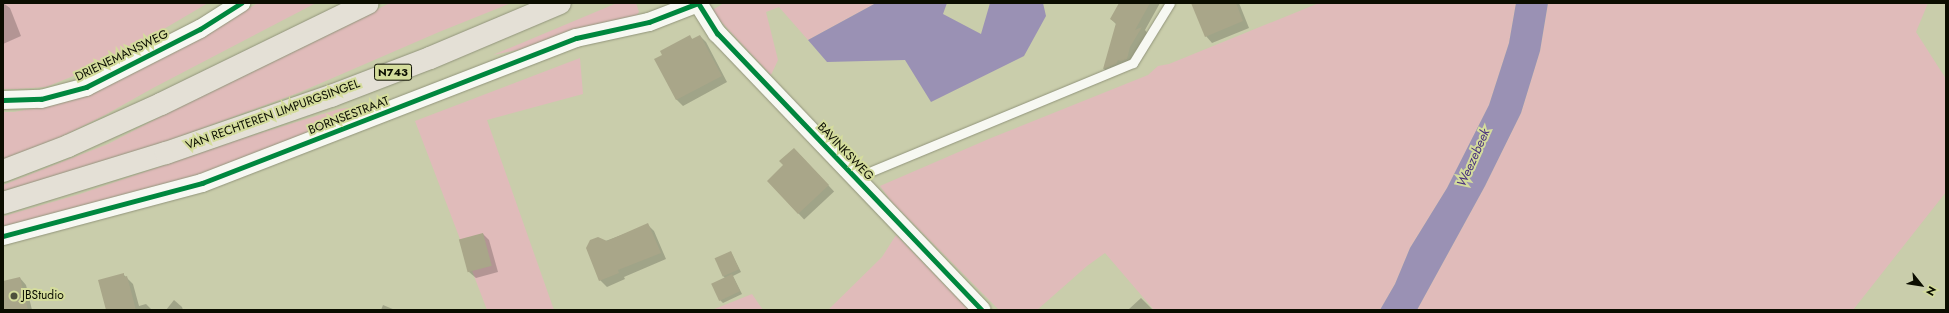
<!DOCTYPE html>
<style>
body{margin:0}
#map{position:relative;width:1949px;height:313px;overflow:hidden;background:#c9cdab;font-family:Jost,sans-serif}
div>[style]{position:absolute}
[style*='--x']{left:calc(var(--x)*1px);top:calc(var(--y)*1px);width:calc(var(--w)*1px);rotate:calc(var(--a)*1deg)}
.green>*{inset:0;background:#e0bbba}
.water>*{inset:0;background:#9a91b4}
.shadow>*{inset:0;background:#0003;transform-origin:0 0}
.building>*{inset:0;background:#a9a689;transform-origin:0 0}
.roads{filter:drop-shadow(0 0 1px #91947a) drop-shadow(0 0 1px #91947a)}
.service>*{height:9px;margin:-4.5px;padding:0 4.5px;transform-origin:4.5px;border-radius:4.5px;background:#f7f8f2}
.minor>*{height:18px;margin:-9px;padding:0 9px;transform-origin:9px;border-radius:9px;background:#f7f8f2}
.primary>*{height:22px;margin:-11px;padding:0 11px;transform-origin:11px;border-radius:11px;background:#e4e0d6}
.cycleway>*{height:5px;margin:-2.5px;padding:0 2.5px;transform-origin:2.5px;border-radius:2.5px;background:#00873e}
.dots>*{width:11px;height:11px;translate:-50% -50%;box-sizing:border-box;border:2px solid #d4dc9c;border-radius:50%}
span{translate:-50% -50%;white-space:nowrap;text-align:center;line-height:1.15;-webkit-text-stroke:4px #d4dc9c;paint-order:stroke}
.shield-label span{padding:1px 3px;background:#d4dc9c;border:1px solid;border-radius:3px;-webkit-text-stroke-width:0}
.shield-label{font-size:11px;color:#0b0d00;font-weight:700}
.street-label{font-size:12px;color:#0b0d00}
.poi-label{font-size:12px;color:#0b0d00}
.left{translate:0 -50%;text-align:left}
.water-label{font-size:13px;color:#472f7d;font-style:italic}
.frame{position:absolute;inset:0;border:4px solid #0b0d00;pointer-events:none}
.north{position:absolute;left:1901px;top:265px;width:40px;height:40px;-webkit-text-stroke:3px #d4dc9c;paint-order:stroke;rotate:120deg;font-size:11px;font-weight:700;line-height:16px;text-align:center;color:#0b0d00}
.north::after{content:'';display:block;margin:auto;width:14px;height:18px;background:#0b0d00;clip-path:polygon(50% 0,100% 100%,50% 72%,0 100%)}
</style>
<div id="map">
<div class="green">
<i style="clip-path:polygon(3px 3px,208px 3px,106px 63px,46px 87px,17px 89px,3px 89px)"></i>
<i style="clip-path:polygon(258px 3px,316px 3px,153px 88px,105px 115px,55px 140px,3px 162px,3px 112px,14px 112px,45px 106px,207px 33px)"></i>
<i style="clip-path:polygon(390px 3px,511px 3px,439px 32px,298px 93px,113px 161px,3px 191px,3px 185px,108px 144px,179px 107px)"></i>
<i style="clip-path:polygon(617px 3px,636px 3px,639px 12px,634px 19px,546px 44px,493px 55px)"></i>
<i style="clip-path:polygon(724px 3px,876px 3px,808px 40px,779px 7px,766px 12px,778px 60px,771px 75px,711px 11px)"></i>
<i style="clip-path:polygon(1319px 3px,1516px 3px,1509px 43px,1489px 105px,1447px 188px,1410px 248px,1395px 284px,1380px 310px,1154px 310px,1105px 253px,1087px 266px,1037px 310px,999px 310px,891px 201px,880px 186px,991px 138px,1148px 75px,1158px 66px,1169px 64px)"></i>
<i style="clip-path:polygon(1548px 3px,1928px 3px,1916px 32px,1946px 79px,1946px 192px,1853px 310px,1417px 310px,1485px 186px,1521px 113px,1540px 51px)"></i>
<i style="clip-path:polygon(580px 58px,583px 94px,487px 120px,554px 310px,487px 310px,415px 121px)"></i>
<i style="clip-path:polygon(374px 105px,351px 118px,246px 162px,114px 203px,3px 226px,4px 216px,80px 194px,241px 139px,339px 109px)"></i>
<i style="clip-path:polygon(896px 235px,969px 310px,828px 310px,882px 257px)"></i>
<i style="clip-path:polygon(752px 294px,763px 310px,712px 310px)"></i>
</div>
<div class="water">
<i style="clip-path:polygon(876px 3px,947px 3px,943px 14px,981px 34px,990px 3px,1043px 3px,1046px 16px,1024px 56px,931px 102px,905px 60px,827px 62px,808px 40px)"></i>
<i style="clip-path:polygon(1516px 3px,1548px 3px,1540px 51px,1521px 113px,1485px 186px,1417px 310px,1380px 310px,1395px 284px,1410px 248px,1447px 188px,1489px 105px,1509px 43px)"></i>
</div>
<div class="shadow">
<i style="clip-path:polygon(3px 3px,10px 8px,21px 36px,3px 44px)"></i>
<i style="clip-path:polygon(1120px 3px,1160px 3px,1145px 30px,1148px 34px,1133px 65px,1110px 75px,1104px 69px,1117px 25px,1111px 19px)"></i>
<i style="clip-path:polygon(1203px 3px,1239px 3px,1249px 28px,1212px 43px,1206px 36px)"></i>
<i style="clip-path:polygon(700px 36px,706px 42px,727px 82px,683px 106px,676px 99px,690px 37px,693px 40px)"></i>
<i style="left:800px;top:155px;width:50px;height:41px;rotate:47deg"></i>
<i style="clip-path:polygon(648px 225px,654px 231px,666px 259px,624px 277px,625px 279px,607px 287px,600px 280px,587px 248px)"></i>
<i style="clip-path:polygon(483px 234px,489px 240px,498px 272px,476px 278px,469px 272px)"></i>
<i style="clip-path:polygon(731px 252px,741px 272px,733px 276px,742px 294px,723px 303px,720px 300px,725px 278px,723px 276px)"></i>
<i style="clip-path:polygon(123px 274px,133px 284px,139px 306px,146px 304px,152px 310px,107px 310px)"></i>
<i style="clip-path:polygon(20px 278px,26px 285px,32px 310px,3px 310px,3px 282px)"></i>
<i style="clip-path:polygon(1141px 298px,1153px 310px,1128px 310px)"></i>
<i style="clip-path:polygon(174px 300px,182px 307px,183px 310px,166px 310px)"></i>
<i style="clip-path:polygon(383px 305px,395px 310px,381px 310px)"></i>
</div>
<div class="building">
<i style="clip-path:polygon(1119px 3px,1150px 3px,1135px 30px,1142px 27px,1130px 47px,1127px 59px,1121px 61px,1118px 60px,1116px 64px,1103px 69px,1116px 23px,1110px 19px)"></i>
<i style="clip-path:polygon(1191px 3px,1236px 3px,1243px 21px,1205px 37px)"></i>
<i style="clip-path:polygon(690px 35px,692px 39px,700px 35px,722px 76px,676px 100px,654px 59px,662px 55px,660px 51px)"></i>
<i style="clip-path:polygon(794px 148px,829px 185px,798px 214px,767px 181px,783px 165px,779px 161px)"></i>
<i style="clip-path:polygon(648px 223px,661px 253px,618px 270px,619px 273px,599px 281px,586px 248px,590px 240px,598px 237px,607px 241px)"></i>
<i style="left:483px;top:233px;width:34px;height:25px;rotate:75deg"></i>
<i style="left:731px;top:251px;width:20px;height:18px;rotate:66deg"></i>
<i style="clip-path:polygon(124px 273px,124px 277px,127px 276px,136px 310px,106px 310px,98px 280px)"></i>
<i style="left:732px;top:274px;width:19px;height:23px;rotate:65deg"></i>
<i style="clip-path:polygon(20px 277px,28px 310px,3px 310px,3px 281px)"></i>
</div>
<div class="roads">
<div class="service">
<i style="--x:858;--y:180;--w:11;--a:-38"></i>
<i style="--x:867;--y:173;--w:288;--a:-22.5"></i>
<i style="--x:1133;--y:63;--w:70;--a:-58.3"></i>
</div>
<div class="minor">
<i style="--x:698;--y:3;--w:36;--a:58"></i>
<i style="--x:717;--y:33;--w:383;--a:46.3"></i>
<i style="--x:3;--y:100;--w:38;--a:-2"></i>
<i style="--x:41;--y:99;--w:47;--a:-14.9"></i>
<i style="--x:86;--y:87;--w:128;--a:-27"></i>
<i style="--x:200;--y:29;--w:49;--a:-32.4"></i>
<i style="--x:3;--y:236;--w:206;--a:-14.9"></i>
<i style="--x:202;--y:183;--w:401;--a:-21.2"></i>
<i style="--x:576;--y:38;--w:75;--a:-12.4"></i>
<i style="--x:649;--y:22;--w:53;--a:-21.2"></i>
</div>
<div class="primary">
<i style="--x:3;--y:171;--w:70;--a:-21"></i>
<i style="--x:68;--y:146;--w:102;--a:-24.3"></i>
<i style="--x:161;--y:104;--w:230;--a:-26"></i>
<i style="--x:3;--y:203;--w:170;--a:-17.1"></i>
<i style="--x:166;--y:153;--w:175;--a:-19.1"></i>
<i style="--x:331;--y:96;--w:106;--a:-21"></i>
<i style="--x:430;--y:58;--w:141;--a:-22.9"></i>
</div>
</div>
<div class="cycleway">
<i style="--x:698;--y:3;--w:36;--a:58"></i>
<i style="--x:717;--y:33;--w:383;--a:46.3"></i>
<i style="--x:3;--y:100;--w:38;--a:-2"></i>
<i style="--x:41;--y:99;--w:47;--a:-14.9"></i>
<i style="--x:86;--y:87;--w:128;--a:-27"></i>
<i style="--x:200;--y:29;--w:49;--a:-32.4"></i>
<i style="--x:3;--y:236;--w:206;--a:-14.9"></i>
<i style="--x:202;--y:183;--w:401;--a:-21.2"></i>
<i style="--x:576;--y:38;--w:75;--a:-12.4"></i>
<i style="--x:649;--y:22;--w:53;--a:-21.2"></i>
</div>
<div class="dots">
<i style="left:14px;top:296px;background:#4e503c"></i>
</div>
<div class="shield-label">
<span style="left:393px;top:72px">N743</span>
</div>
<div class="street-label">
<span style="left:122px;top:56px;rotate:-26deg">DRIENEMANSWEG</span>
<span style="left:273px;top:115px;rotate:-20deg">VAN RECHTEREN LIMPURGSINGEL</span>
<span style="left:349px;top:116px;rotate:-21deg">BORNSESTRAAT</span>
<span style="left:845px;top:152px;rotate:46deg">BAVINKSWEG</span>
</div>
<div class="poi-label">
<span class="left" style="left:22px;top:296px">JBStudio</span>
</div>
<div class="water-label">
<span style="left:1474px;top:158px;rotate:-66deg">Weezebeek</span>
</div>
<div class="frame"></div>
<div class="north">N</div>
</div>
